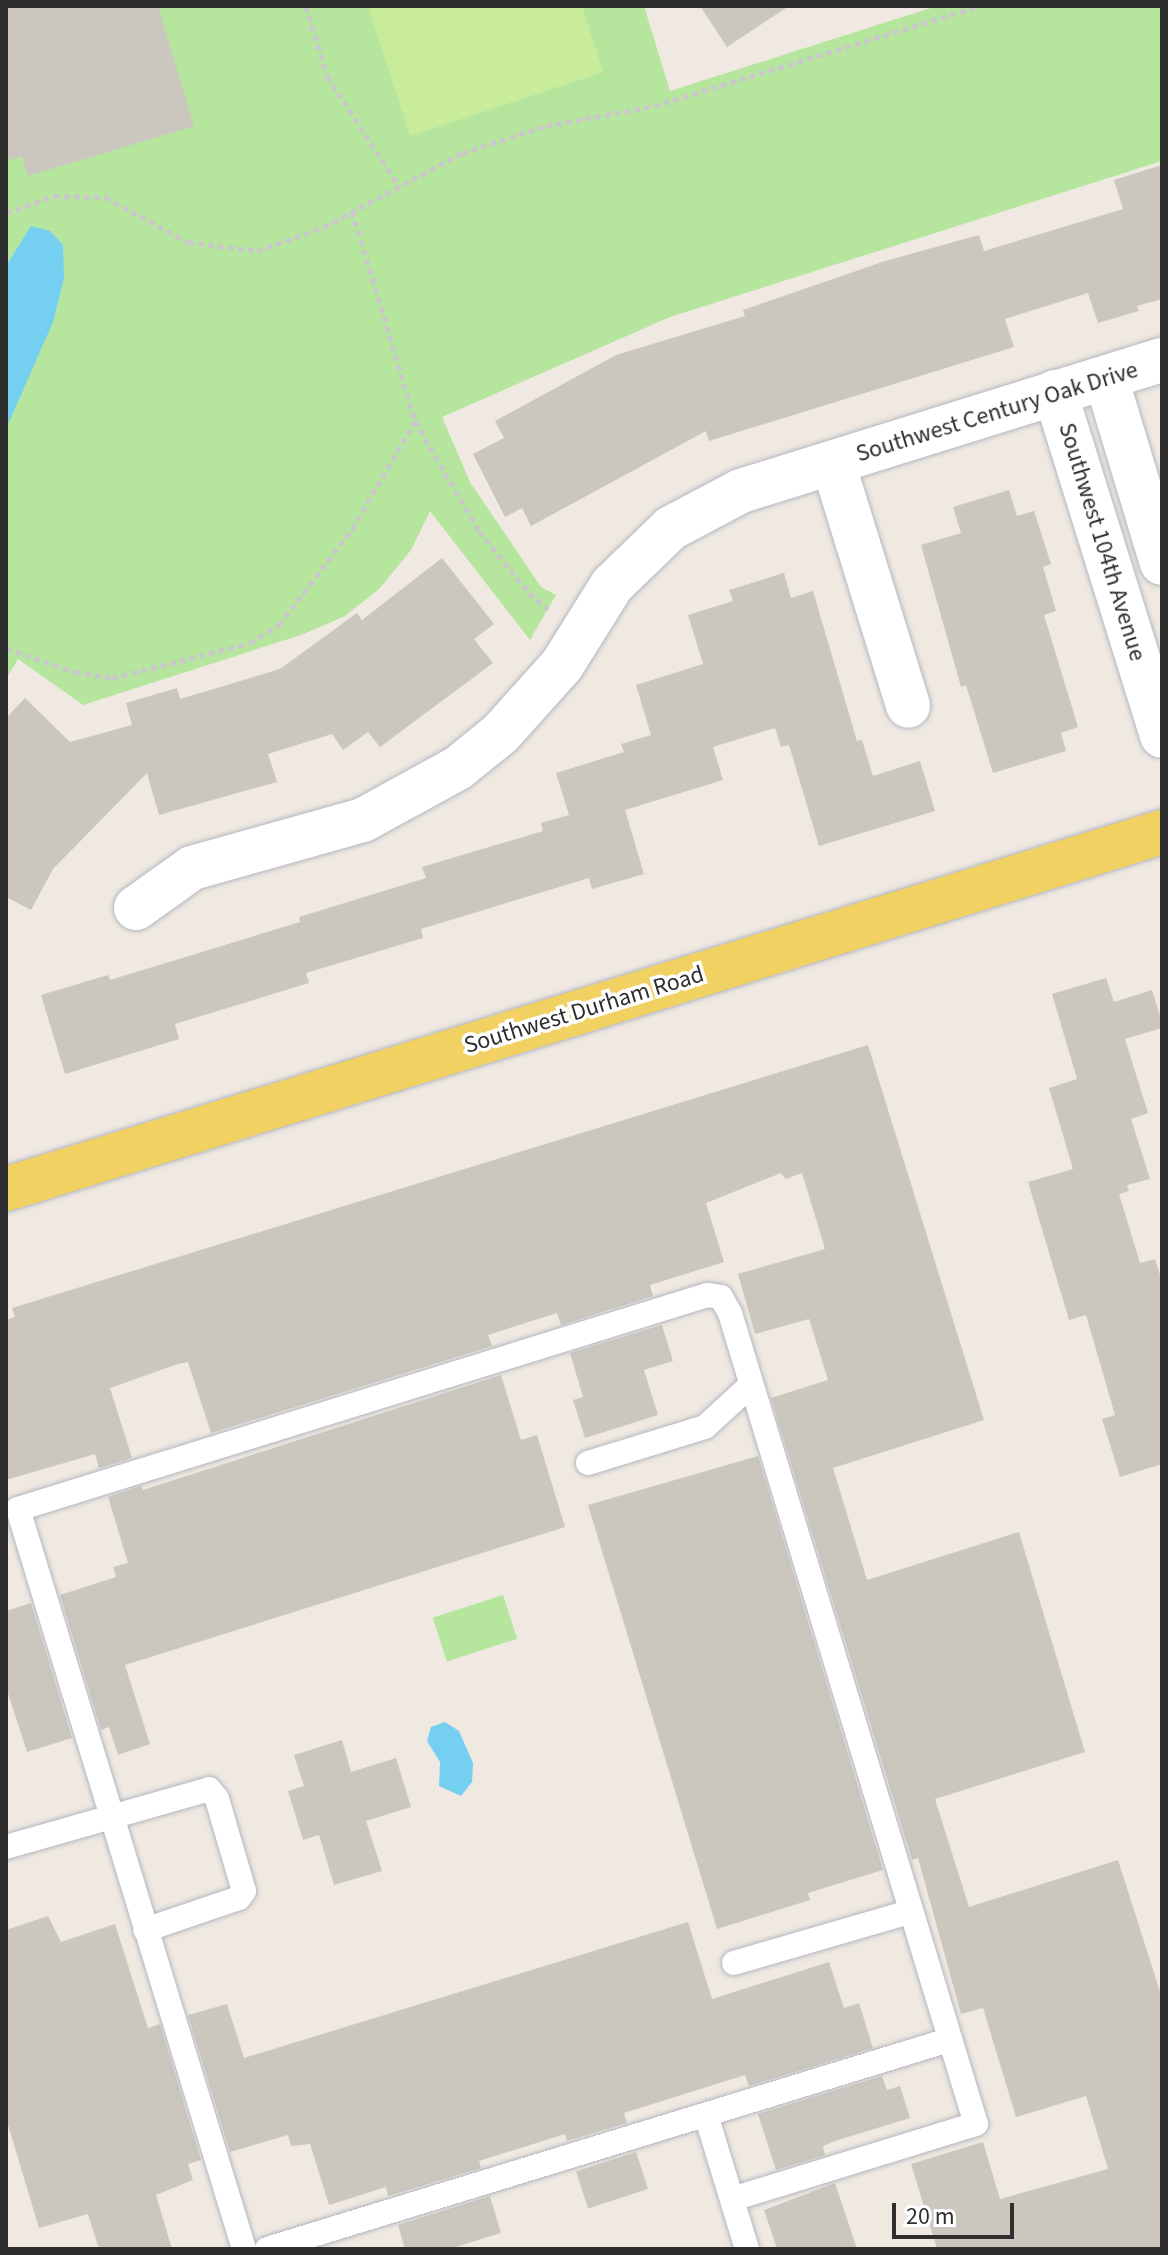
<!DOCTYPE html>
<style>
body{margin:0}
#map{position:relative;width:1168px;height:2255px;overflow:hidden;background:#efe9e1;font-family:"Source Sans 3",sans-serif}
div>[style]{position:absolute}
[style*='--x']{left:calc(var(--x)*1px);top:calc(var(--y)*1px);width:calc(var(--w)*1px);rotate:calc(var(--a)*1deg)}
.green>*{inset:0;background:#b6e59e;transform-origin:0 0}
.pitch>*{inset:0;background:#c9ec9a}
.water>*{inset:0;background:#75cff0}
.building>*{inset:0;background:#cbc7bf;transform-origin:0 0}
.path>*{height:5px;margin-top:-2.5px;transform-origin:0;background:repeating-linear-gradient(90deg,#c9c9c9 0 6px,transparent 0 10px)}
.roads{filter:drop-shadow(0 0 2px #b4b7c1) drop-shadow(0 0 2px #b4b7c1)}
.service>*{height:24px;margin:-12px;padding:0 12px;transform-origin:12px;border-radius:12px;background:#fff}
.minor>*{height:44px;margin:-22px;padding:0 22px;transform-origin:22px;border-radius:22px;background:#fff}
.primary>*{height:44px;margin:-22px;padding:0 22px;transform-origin:22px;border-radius:22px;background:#f2d163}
span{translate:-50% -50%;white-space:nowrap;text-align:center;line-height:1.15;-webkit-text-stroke:7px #fff;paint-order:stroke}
.street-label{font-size:24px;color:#2e2e2e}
.frame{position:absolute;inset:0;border:8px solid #2e2e2e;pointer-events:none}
.scale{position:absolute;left:892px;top:2203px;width:122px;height:36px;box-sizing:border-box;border:4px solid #2e2e2e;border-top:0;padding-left:10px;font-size:24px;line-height:28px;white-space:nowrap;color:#2e2e2e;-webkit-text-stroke:6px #fff;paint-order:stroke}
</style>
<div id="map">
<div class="green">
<i style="clip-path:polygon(6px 6px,644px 6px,670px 91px,937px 6px,1162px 6px,1162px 161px,670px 317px,442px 417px,470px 482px,541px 587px,556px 595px,530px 640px,430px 511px,411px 550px,380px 588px,345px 616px,304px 634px,83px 705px,18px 659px,6px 679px)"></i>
<i style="left:503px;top:1595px;width:46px;height:74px;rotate:72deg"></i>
</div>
<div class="pitch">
<i style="clip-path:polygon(368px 6px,582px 6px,603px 72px,410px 136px)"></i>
</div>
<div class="water">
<i style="clip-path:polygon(31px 226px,50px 231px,63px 245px,64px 278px,53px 322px,6px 429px,6px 266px)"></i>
<i style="clip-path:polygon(445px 1722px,459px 1731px,473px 1763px,472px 1782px,461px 1796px,439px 1786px,440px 1762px,427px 1741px,431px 1727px)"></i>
</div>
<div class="building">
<i style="clip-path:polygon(6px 6px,158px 6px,194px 126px,28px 176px,22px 156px,6px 161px)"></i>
<i style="clip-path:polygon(700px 6px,789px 6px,727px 47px)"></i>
<i style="clip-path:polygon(1162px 165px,1162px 299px,1137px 306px,1139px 311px,1098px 323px,1088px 293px,1005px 319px,1014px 347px,709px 441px,706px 431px,531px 526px,522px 508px,505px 517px,473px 454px,504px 438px,495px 421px,616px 355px,745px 316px,743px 310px,885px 261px,979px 235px,984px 251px,1123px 209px,1114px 180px)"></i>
<i style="clip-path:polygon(1009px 490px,1017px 516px,1034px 511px,1051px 564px,1043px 567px,1056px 611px,1044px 615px,1078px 727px,1061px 733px,1066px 751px,993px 773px,966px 685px,961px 687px,921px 545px,961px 533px,953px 507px)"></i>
<i style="clip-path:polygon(442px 558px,494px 624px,474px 639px,493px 663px,380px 747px,368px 732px,343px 750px,332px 734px,268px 754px,277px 782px,159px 815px,147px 773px,53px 869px,31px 910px,6px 897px,6px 718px,25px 698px,70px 742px,132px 725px,126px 703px,177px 688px,180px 699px,280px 669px,357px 613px,362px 620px)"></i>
<i style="clip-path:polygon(784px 573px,791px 598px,813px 591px,857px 741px,862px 740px,873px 776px,920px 761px,935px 811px,819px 846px,789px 745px,781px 747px,775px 728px,713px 747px,723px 780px,625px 810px,644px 874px,592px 889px,589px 878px,421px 929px,423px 938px,306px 973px,309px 983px,175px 1024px,179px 1039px,65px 1074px,41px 995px,108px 975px,110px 980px,300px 922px,299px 917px,426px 878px,422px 867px,543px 831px,541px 823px,569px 815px,556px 773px,624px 752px,621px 744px,651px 735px,636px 685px,703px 664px,688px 615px,733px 601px,729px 590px)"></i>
<i style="clip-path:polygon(1106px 978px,1114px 1002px,1152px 990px,1162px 1022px,1162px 1028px,1125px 1039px,1148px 1113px,1131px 1119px,1150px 1179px,1127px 1185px,1129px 1191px,1119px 1194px,1140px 1263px,1155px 1259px,1162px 1281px,1162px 1464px,1120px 1477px,1102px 1419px,1115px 1415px,1086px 1315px,1069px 1320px,1028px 1182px,1073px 1169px,1049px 1088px,1077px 1079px,1052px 994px)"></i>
<i style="clip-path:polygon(868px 1045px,984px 1420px,833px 1468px,867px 1580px,1019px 1532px,1085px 1752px,935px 1799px,969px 1907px,1118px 1860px,1162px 1998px,1162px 2249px,937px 2249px,911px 2164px,983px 2142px,1000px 2199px,1108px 2169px,1086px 2096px,1016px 2117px,983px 2008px,961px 2014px,918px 1858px,912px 1860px,771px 1398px,828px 1380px,809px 1319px,755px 1334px,738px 1274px,825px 1249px,802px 1173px,786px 1179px,781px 1173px,706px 1203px,724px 1262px,650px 1285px,653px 1296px,561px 1325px,557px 1313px,488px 1335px,492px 1346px,211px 1433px,188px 1362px,178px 1364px,110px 1388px,132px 1458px,99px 1468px,95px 1454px,6px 1480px,6px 1320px,15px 1317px,12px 1308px)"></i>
<i style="clip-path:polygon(662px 1325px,673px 1361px,644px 1370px,658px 1415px,585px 1438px,573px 1400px,583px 1397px,570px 1353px)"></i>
<i style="clip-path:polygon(501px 1375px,521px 1440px,537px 1435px,565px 1527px,125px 1665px,150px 1744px,118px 1755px,109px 1727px,101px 1730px,60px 1595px,116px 1577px,113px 1567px,128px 1563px,108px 1497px,141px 1486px,143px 1490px)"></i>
<i style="clip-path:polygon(758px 1456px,883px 1870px,808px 1893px,810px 1900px,717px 1929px,588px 1505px)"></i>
<i style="clip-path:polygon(31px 1603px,72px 1738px,27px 1752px,6px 1687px,6px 1611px)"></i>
<i style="clip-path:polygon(342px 1740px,351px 1772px,396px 1758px,411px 1807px,366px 1821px,382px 1871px,334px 1885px,319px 1835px,303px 1840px,288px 1791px,304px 1786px,294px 1755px)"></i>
<i style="clip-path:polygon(48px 1916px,61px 1942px,115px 1924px,148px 2028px,160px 2024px,201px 2160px,188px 2164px,193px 2180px,156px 2195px,172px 2249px,99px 2249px,88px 2214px,39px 2228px,6px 2118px,6px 1930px)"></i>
<i style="clip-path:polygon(688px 1922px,712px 1999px,829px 1962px,844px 2008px,859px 2003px,873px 2048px,749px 2086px,745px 2075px,624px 2113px,627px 2123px,567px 2141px,565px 2134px,479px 2161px,481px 2168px,388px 2196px,386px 2187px,329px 2205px,310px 2144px,291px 2146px,288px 2135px,230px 2152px,188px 2015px,227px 2004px,244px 2058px)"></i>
<i style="clip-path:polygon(882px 2076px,887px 2090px,900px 2086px,910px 2118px,835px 2141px,823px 2146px,825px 2155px,776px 2170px,758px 2114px)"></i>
<i style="left:636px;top:2152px;width:39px;height:63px;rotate:72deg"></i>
<i style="clip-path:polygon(835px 2183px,857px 2249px,777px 2249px,764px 2210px)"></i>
<i style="clip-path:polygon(490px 2196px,501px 2233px,449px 2249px,405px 2249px,398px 2225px)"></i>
</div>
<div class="path">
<i style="--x:306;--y:6;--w:73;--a:73.3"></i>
<i style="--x:327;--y:76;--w:131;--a:56.8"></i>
<i style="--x:352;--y:211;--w:219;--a:73.3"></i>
<i style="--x:415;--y:421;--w:127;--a:59.8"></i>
<i style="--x:479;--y:531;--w:80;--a:51.1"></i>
<i style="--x:529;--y:593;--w:25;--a:40"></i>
<i style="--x:6;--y:213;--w:51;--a:-19.5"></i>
<i style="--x:54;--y:196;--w:51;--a:1.1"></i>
<i style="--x:105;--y:197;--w:94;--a:28.5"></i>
<i style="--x:188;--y:242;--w:70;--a:7.4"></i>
<i style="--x:257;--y:251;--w:71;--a:-19.7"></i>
<i style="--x:324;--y:227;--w:157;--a:-28.2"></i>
<i style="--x:462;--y:153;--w:88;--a:-17.8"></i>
<i style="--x:546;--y:126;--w:110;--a:-10.5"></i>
<i style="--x:654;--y:106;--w:340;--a:-17.1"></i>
<i style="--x:6;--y:648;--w:73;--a:19.2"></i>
<i style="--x:75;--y:672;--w:37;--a:9"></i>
<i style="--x:112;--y:678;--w:142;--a:-14.2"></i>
<i style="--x:250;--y:643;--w:34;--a:-32"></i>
<i style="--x:279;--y:625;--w:121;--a:-52.8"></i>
<i style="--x:352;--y:529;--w:125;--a:-59.7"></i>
</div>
<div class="roads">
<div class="service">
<i style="--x:588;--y:1463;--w:122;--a:-17.1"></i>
<i style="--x:705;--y:1427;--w:62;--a:-42.4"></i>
<i style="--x:6;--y:1847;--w:211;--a:-15.9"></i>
<i style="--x:209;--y:1789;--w:13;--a:51"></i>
<i style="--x:217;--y:1799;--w:96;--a:73.6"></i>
<i style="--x:244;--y:1891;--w:9;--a:126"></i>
<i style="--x:239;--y:1898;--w:99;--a:161.2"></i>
<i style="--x:734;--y:1963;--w:183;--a:-16.2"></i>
<i style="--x:706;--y:2115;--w:140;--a:73"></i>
<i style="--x:244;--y:2249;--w:774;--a:-106.98"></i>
<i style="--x:18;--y:1509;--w:721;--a:-17.25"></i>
<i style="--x:707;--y:1295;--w:14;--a:8"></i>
<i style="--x:721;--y:1297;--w:18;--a:61"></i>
<i style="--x:730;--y:1313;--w:847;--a:73.13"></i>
<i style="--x:976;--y:2124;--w:255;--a:162.9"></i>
<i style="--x:267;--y:2249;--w:713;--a:-17.04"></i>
</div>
<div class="minor">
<i style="--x:1106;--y:378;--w:193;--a:73.2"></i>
<i style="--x:1055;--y:392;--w:360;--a:72.7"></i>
<i style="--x:833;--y:463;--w:254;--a:72.8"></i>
<i style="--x:136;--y:908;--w:69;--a:-35.5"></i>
<i style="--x:192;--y:868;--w:178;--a:-15.7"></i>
<i style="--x:363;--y:820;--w:108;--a:-28.7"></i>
<i style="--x:458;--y:768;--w:55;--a:-39.1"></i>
<i style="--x:501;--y:733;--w:91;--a:-48.1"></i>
<i style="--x:562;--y:665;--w:94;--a:-58"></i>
<i style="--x:612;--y:585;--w:82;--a:-44"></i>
<i style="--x:671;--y:528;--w:79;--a:-27.9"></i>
<i style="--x:741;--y:491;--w:441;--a:-17.3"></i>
</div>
<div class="primary">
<i style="--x:6;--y:1189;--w:1210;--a:-17.16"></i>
</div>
</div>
<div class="street-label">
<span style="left:997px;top:412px;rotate:-17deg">Southwest Century Oak Drive</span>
<span style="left:1102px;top:542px;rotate:73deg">Southwest 104th Avenue</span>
<span style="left:584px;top:1010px;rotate:-17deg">Southwest Durham Road</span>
</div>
<div class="frame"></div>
<div class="scale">20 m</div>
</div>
